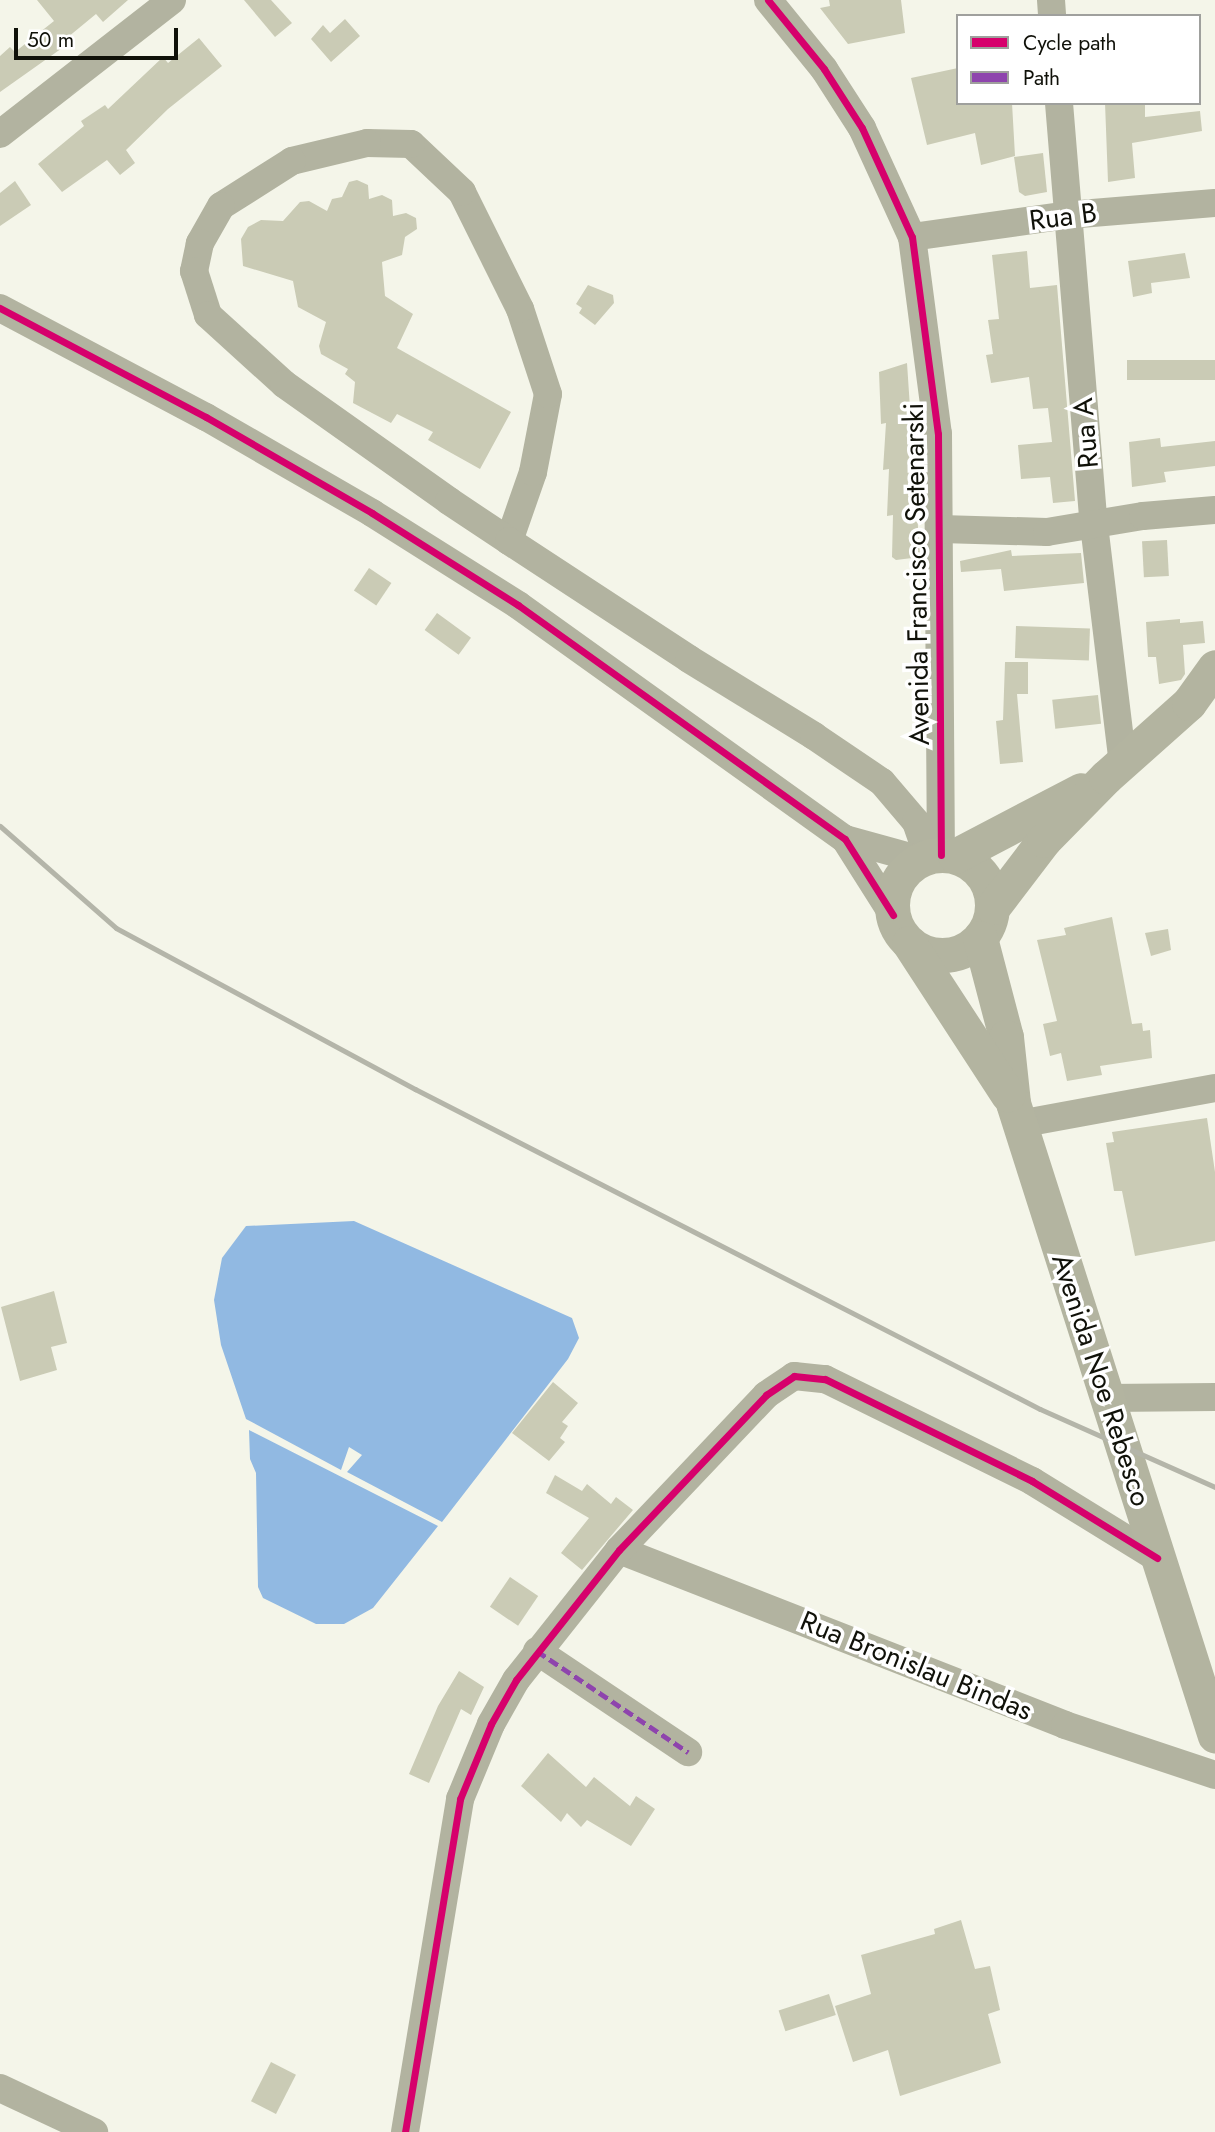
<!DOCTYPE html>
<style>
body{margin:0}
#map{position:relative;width:1215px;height:2132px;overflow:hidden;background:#f4f5e9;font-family:Jost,sans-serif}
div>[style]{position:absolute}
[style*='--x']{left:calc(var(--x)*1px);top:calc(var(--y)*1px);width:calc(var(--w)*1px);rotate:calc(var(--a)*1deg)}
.water>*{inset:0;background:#91b9e2}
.building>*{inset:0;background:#cacbb5;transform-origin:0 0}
.minor>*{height:28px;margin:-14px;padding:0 14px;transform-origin:14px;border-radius:14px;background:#b2b3a0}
.major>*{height:35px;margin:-17.5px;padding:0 17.5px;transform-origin:17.5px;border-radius:17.5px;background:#b3b4a0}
.major>.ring{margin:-17.5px;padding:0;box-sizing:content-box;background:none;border:35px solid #b3b4a0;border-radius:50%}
.rail>*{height:5px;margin:-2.5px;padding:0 2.5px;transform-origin:2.5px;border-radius:2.5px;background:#b4b5a9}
.quiet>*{height:5px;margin-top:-2.5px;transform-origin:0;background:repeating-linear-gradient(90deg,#8e44ad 0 10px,transparent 0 15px)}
.cycleway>*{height:7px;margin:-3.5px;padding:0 3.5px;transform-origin:3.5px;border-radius:3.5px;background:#d6006c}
span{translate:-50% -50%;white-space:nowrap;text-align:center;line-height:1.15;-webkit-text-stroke:7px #fff;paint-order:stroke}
.street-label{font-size:28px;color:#101109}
.legend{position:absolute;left:956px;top:14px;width:245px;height:91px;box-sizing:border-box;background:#fff;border:2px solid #9fa09d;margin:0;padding:9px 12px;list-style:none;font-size:21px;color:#101109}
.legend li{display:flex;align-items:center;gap:14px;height:35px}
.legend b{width:35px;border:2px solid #9fa09d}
.scale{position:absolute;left:14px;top:28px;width:164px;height:32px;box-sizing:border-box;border:4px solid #101109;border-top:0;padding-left:9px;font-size:21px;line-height:24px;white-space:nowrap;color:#101109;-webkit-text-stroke:5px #fff;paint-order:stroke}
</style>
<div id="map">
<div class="water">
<i style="clip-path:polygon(354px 1221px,572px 1318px,579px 1338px,568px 1359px,442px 1522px,347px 1472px,362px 1455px,349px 1447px,341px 1470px,246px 1419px,221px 1345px,214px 1300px,222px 1258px,246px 1226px)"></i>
<i style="clip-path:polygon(249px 1430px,438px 1526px,373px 1608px,344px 1624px,316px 1624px,263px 1598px,258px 1587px,256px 1473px,250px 1459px)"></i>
</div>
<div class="building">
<i style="clip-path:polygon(37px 0,128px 0,103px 22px,96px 14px,62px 42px,65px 46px,0 92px,0 56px,10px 47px,15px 52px,54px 21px)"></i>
<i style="clip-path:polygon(244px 0,271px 0,292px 23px,275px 37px)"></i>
<i style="clip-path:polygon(829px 0,901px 0,905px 33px,848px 44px,820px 8px,830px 6px)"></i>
<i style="clip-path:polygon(345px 19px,360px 36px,331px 62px,311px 39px,323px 25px,330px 33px)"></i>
<i style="clip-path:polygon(199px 38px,222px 66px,168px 109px,126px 150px,135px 163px,120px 175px,107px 160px,62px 192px,38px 164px,84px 126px,81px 121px,105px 105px,108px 109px,163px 57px,168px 63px)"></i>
<i style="clip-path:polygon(958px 68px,958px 103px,1012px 103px,1015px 156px,981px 165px,975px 133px,927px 145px,911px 78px)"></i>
<i style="clip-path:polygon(1105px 103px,1145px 103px,1145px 117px,1200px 111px,1202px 131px,1132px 143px,1135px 178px,1108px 182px)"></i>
<i style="clip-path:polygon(1043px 153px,1047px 192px,1025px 196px,1019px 192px,1014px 157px)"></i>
<i style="clip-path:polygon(357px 180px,368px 185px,369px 199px,382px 195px,392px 200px,393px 216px,406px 213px,416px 218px,417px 229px,405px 237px,402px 255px,382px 262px,385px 296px,413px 314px,397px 348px,511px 412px,480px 469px,428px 440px,433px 432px,397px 414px,391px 423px,353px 403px,355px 382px,345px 374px,348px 369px,321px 354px,319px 346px,326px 322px,298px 307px,293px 281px,243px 266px,241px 239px,248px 227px,261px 220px,283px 221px,300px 202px,309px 201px,327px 211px,332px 199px,342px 197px,349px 182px)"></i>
<i style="clip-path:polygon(15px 181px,31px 205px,0 226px,0 193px)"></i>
<i style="clip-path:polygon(1027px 251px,1030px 288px,1057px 285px,1075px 501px,1053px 503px,1050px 477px,1021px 479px,1018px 445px,1052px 442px,1048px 408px,1033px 409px,1029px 377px,991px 383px,986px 355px,993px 354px,988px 320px,999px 319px,992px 255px)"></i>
<i style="clip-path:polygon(1185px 253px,1190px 278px,1151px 283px,1152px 293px,1133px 297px,1128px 261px)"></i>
<i style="clip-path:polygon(588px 285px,613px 295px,614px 303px,595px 325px,579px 313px,582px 308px,576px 304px)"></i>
<i style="left:1215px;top:360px;width:20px;height:88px;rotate:90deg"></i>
<i style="clip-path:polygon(907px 363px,920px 557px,896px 560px,892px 557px,893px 515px,887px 516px,889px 469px,883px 470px,886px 423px,881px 424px,879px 372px)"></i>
<i style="clip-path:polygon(1160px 438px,1161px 447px,1215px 441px,1215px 466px,1164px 472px,1166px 482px,1132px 487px,1129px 442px)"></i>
<i style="left:1167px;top:540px;width:36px;height:25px;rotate:87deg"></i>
<i style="clip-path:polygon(1011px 550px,1012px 556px,1081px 553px,1084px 583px,1004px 591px,1001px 569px,961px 572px,960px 561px)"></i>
<i style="left:369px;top:568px;width:27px;height:27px;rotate:34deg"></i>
<i style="left:437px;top:613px;width:42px;height:21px;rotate:36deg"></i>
<i style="clip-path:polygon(1180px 619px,1180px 623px,1203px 621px,1205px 643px,1183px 645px,1185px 674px,1181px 680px,1159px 684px,1156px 657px,1148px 657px,1146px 622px)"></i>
<i style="left:1016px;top:626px;width:74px;height:32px;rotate:2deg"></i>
<i style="clip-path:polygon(1005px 662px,1028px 662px,1028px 694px,1017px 694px,1023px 762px,1000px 764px,996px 721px,1003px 720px)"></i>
<i style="left:1098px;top:695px;width:29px;height:46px;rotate:84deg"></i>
<i style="clip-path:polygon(1112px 917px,1132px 1024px,1142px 1023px,1143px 1031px,1150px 1030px,1152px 1058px,1100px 1066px,1102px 1075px,1067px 1081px,1061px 1053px,1050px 1056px,1043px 1024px,1057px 1021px,1037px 940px,1066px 935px,1064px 928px)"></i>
<i style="clip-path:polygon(1168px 929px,1171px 950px,1151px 956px,1145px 933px)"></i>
<i style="clip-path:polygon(1207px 1118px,1215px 1172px,1215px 1241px,1135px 1256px,1122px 1191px,1114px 1191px,1106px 1143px,1114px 1142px,1112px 1132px)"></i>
<i style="clip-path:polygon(54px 1291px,67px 1343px,51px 1347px,57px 1370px,20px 1381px,1px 1307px)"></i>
<i style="clip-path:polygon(553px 1382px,578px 1403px,562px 1422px,568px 1426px,560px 1438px,565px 1442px,549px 1461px,512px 1433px)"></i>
<i style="clip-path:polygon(555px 1475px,582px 1491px,587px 1484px,611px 1504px,616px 1497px,633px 1510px,582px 1570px,561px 1553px,589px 1518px,546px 1493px)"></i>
<i style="left:510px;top:1577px;width:34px;height:36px;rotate:34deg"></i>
<i style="clip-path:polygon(459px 1671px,484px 1687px,471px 1715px,461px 1709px,429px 1783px,409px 1774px,438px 1706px)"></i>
<i style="clip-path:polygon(548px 1753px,586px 1787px,594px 1777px,630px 1806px,636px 1796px,655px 1809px,631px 1846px,587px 1820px,581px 1827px,567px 1813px,561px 1822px,521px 1786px)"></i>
<i style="clip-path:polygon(961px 1920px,975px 1969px,990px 1966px,1000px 2010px,988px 2014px,1001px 2063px,900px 2096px,888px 2050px,853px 2062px,835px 2006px,871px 1994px,861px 1955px,935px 1934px,934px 1929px)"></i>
<i style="left:829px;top:1994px;width:22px;height:53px;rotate:72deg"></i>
<i style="left:271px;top:2062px;width:28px;height:44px;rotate:27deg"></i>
</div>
<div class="minor">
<i style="--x:768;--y:0;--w:89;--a:50.9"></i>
<i style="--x:824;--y:69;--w:70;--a:57.2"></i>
<i style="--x:862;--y:128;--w:120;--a:65.4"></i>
<i style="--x:912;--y:237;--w:199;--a:82.5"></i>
<i style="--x:938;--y:434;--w:421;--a:89.6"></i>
<i style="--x:1051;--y:0;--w:16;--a:86"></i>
<i style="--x:1059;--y:103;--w:423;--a:85.3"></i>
<i style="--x:1094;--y:525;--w:240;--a:83.1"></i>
<i style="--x:0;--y:134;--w:218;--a:-37.9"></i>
<i style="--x:912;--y:237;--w:158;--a:-8"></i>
<i style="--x:1068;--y:215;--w:147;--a:-4.7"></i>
<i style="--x:0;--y:308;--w:233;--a:27.9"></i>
<i style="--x:206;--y:417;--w:192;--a:30"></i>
<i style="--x:372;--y:513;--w:173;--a:32.2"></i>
<i style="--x:518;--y:605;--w:402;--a:35.6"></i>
<i style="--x:845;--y:839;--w:90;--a:57.7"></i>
<i style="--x:941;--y:529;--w:106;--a:1.6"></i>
<i style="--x:1047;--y:532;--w:97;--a:-9.5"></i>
<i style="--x:1143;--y:516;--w:72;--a:-4.8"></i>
<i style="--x:509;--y:541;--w:73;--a:-70.8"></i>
<i style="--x:533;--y:472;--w:79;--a:-79.1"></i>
<i style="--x:548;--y:394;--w:89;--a:-108.2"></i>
<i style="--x:520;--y:309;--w:131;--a:-116.4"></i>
<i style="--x:462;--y:192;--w:70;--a:-136.7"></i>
<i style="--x:411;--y:144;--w:44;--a:-178.7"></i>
<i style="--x:367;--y:143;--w:77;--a:166.5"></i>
<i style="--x:292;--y:161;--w:84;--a:147.6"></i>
<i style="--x:221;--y:206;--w:43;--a:119.6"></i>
<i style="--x:200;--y:243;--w:29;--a:102"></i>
<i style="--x:194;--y:271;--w:46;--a:72.3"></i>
<i style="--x:208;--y:315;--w:103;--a:42.2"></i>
<i style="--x:284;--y:384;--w:202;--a:35.3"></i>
<i style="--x:449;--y:501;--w:72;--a:33.7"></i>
<i style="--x:509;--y:541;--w:215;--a:33.2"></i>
<i style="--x:689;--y:659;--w:147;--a:31.6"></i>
<i style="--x:814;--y:736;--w:82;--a:34.1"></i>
<i style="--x:882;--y:782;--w:52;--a:49.6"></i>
<i style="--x:916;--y:822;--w:37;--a:71"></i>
<i style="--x:845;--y:839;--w:79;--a:15.4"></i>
<i style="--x:1019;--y:1124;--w:199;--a:-10.4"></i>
<i style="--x:1107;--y:1398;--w:108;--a:-0.5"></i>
<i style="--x:619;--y:1550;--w:479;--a:21.4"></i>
<i style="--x:1065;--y:1725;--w:158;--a:18.4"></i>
<i style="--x:537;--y:1651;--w:182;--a:33.8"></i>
<i style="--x:0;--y:2088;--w:104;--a:25.1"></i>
<i style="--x:405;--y:2132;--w:338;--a:-80.6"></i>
<i style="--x:460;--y:1799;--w:81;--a:-67.5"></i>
<i style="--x:491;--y:1724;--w:51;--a:-60.4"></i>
<i style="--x:516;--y:1680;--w:166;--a:-51.6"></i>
<i style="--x:619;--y:1550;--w:214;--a:-46.5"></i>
<i style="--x:766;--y:1395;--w:34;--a:-34"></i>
<i style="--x:794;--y:1376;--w:31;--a:6"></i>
<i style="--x:825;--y:1379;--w:231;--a:26.2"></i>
<i style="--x:1032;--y:1481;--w:147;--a:31.6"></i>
</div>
<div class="major">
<i class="ring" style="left:892px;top:855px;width:65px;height:65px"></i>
<i style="--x:955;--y:856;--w:142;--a:-27.6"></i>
<i style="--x:993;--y:907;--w:84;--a:-52.7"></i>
<i style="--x:1044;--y:840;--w:88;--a:-45.5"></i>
<i style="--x:1106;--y:777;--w:111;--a:-41.7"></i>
<i style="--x:1189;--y:703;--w:44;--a:-54.2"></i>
<i style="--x:980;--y:938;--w:102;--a:75.3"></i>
<i style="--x:1006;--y:1037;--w:66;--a:83.9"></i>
<i style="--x:1013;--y:1103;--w:664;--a:72.3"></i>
<i style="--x:909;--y:943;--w:181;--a:56.9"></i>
</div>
<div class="rail">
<i style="--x:0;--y:826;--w:154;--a:41.3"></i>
<i style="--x:116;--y:928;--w:340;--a:28.3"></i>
<i style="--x:415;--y:1089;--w:702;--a:27.11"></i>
<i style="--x:1040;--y:1409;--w:192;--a:24"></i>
</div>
<div class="quiet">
<i style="--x:537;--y:1651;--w:182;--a:33.8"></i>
</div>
<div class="cycleway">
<i style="--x:768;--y:0;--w:89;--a:50.9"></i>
<i style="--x:824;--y:69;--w:70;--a:57.2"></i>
<i style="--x:862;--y:128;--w:120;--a:65.4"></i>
<i style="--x:912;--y:237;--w:199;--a:82.5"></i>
<i style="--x:938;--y:434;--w:421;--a:89.6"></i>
<i style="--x:0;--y:308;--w:233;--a:27.9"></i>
<i style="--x:206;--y:417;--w:192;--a:30"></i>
<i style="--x:372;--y:513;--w:173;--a:32.2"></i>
<i style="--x:518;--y:605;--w:402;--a:35.6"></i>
<i style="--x:845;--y:839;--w:90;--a:57.7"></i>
<i style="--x:405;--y:2132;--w:338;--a:-80.6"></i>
<i style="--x:460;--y:1799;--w:81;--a:-67.5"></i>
<i style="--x:491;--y:1724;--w:51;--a:-60.4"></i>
<i style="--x:516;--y:1680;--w:166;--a:-51.6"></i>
<i style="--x:619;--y:1550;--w:214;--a:-46.5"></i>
<i style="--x:766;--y:1395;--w:34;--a:-34"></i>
<i style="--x:794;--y:1376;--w:31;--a:6"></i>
<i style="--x:825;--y:1379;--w:231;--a:26.2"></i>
<i style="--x:1032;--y:1481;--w:147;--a:31.6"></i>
</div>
<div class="street-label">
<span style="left:1063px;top:217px;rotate:-7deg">Rua B</span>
<span style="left:1086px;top:433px;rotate:-95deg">Rua A</span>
<span style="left:917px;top:574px;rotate:-91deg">Avenida Francisco Setenarski</span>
<span style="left:1101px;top:1380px;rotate:72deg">Avenida Noe Rebesco</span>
<span style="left:916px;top:1666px;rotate:22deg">Rua Bronislau Bindas</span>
</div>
<ul class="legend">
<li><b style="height:9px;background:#d6006c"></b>Cycle path</li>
<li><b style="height:9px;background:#8e44ad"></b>Path</li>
</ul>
<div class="scale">50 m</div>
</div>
